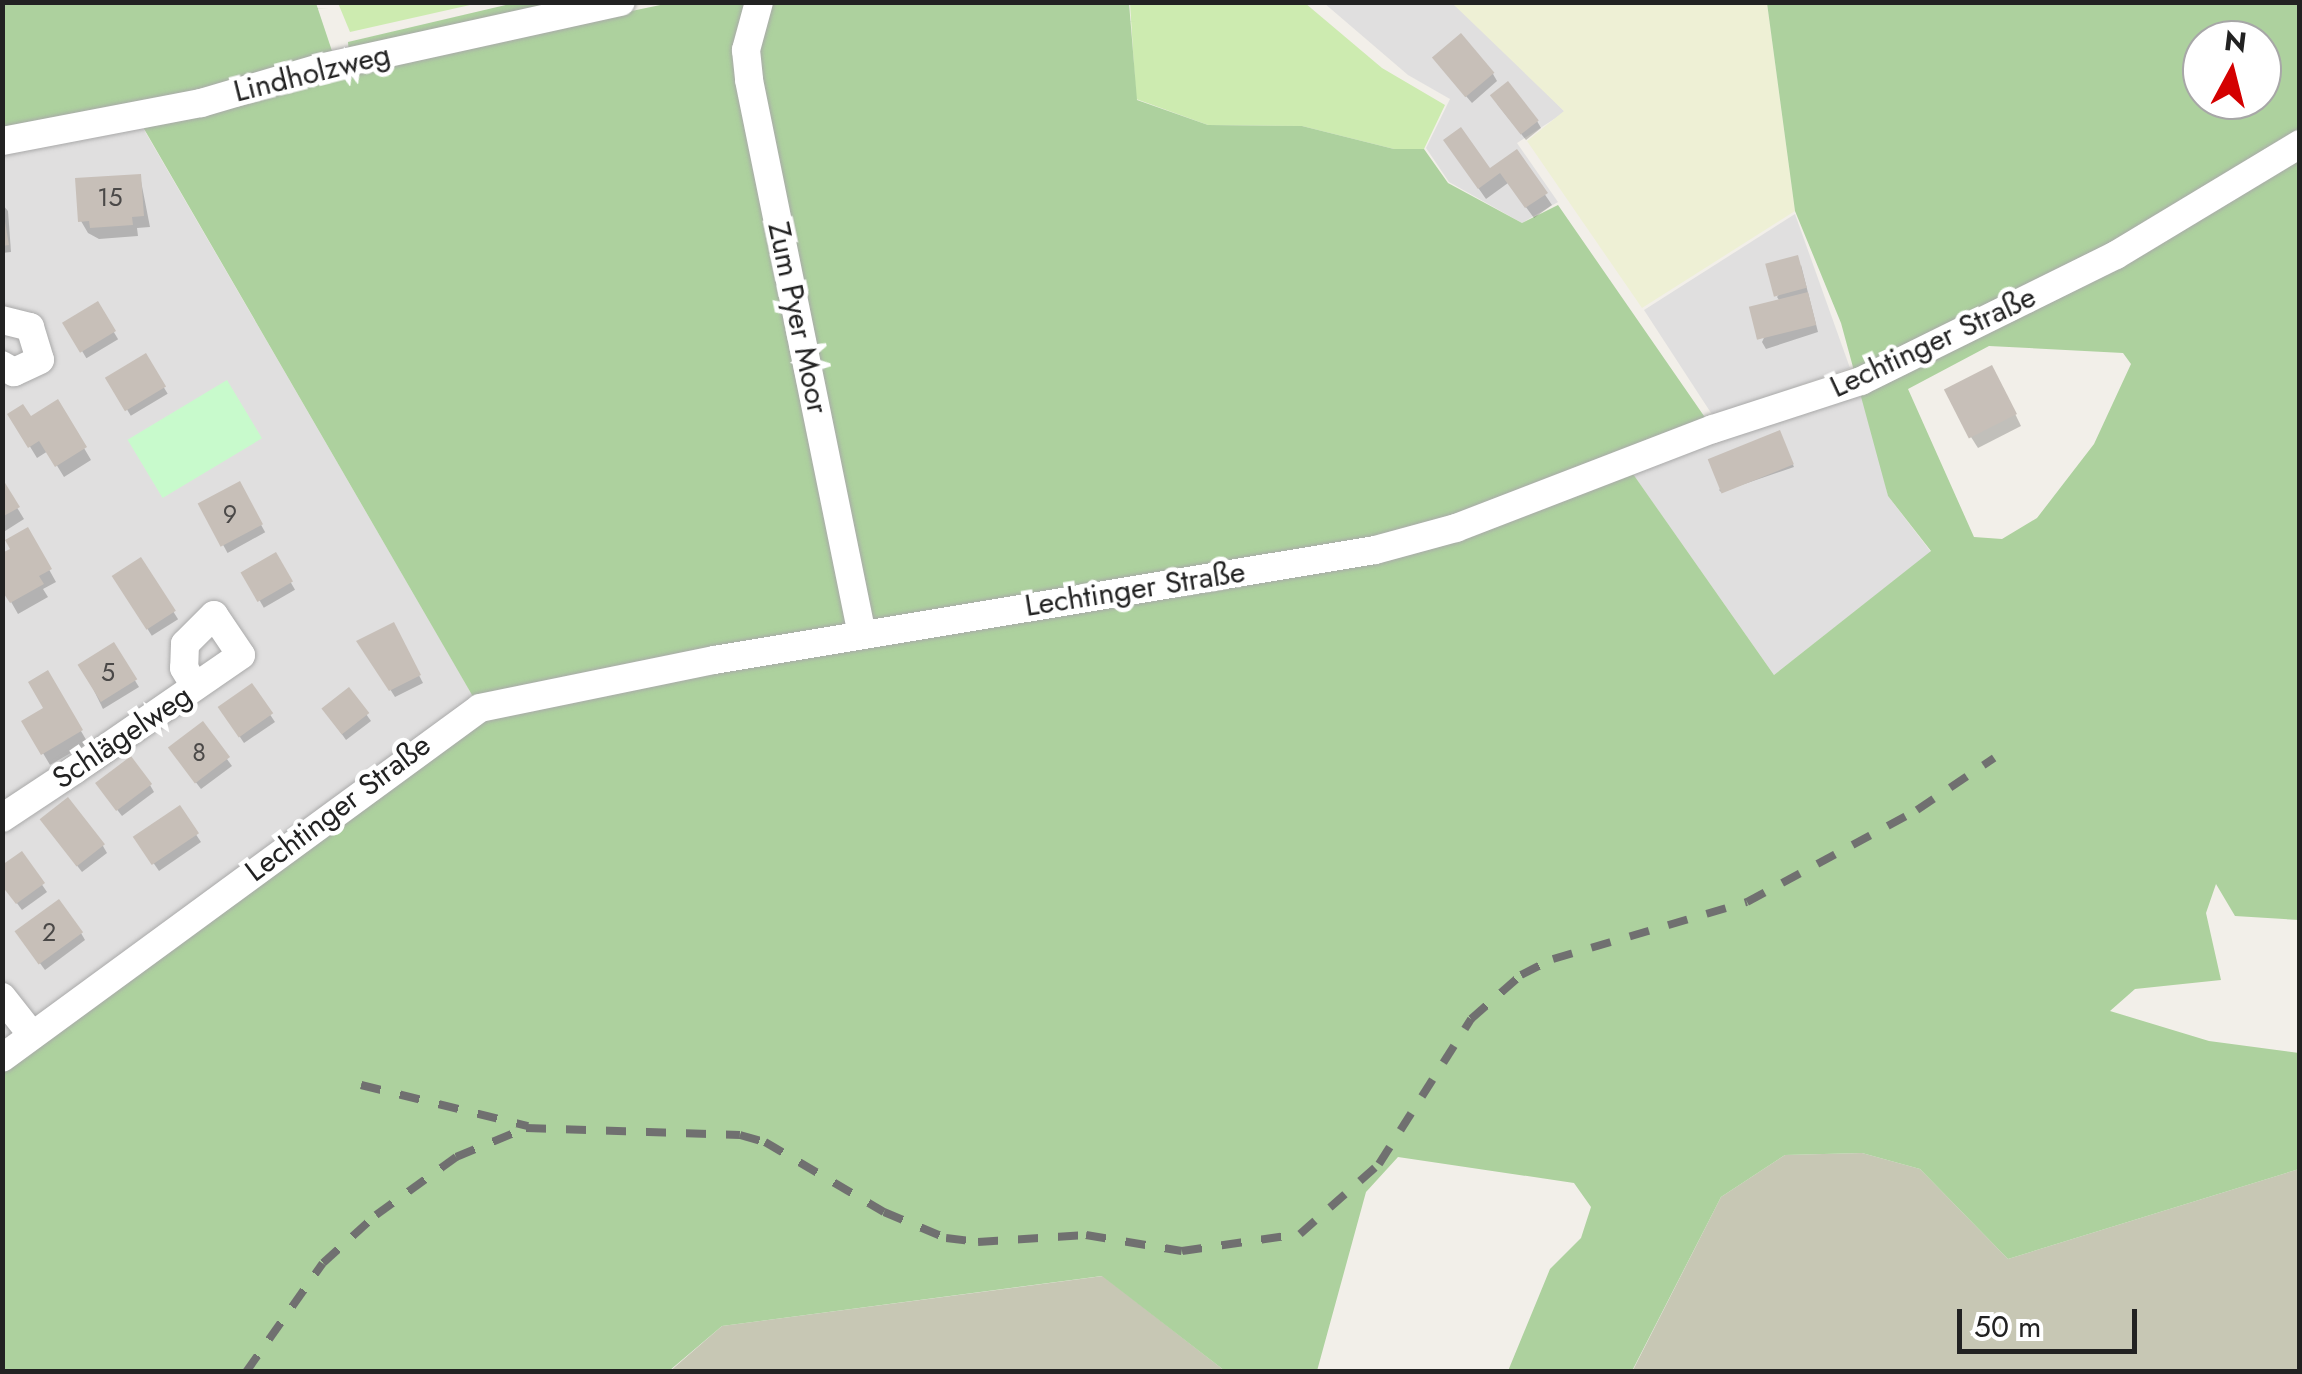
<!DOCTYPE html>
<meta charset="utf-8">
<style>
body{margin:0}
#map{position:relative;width:2302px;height:1374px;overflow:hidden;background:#f2efe9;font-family:Jost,sans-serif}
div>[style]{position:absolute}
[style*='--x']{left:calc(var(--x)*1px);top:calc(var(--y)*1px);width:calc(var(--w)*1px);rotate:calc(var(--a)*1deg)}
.residential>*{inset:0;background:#e0dfdf}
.construction>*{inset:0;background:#c7c7b4}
.farmland>*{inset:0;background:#eef0d5}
.grass>*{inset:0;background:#cdebb0}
.forest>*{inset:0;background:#add19e}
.park>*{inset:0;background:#c8facc;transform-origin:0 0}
.shadow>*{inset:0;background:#0003;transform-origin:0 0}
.building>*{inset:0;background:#c7bfb8;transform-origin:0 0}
.roads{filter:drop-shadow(0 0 2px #a9a9a9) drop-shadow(0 0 2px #a9a9a9)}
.street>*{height:28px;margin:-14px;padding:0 14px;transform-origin:14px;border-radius:14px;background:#fff}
.rail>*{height:8px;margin-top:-4px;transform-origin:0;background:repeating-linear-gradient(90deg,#707070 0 20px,transparent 0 40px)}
span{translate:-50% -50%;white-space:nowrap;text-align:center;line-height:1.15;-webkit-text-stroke:9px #fff;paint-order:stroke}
.number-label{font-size:25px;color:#4b4948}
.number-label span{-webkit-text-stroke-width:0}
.street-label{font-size:30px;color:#222}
.frame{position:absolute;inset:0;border:5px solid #222;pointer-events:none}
.north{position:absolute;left:2182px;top:20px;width:100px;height:100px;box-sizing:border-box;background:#fff;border:2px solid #a7a7a7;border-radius:50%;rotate:7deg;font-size:28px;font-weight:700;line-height:40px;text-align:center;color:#222}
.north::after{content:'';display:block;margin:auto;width:35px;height:45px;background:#d40000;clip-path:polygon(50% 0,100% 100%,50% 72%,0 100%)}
.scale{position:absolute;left:1957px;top:1309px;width:180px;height:45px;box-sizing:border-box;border:5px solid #222;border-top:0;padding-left:12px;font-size:30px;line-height:35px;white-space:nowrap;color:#222;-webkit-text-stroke:8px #fff;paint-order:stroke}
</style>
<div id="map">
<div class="residential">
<i style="clip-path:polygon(1324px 3px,1452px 3px,1484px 30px,1565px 112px,1517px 143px,1558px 202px,1522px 223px,1449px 182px,1426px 148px,1450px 99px,1408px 75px)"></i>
<i style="clip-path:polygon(136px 116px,480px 708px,3px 1058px,3px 142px)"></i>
<i style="clip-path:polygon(1795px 214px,1850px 368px,1713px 416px,1644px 310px)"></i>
<i style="clip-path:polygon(1861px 381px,1888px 496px,1931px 552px,1774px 675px,1625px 463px)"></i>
</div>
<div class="construction">
<i style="clip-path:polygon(1862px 1153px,1920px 1169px,2008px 1259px,2299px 1169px,2299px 1371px,1632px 1372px,1721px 1197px,1785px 1155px)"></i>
<i style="clip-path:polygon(1103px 1276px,1225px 1371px,669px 1372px,722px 1326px)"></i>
</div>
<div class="farmland">
<i style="clip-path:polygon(1452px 3px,1767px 3px,1795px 211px,1642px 308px,1527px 141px,1564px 111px)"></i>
</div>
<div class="grass">
<i style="clip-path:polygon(338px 3px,479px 3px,350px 32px)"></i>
<i style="clip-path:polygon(1130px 3px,1305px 3px,1382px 68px,1445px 105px,1424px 149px,1394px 149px,1302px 126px,1208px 125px,1136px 99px)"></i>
</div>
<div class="forest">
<i style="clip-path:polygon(evenodd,3px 3px,316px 3px,339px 72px,670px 3px,1129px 3px,1137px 100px,1208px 125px,1302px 126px,1394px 149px,1424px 149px,1448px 183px,1522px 223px,1558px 205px,1713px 429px,1626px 464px,1774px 675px,1931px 551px,1888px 496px,1841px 323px,1795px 211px,1767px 3px,2299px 3px,2299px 920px,2235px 916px,2216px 884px,2206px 913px,2221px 980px,2135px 989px,2110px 1011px,2209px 1041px,2299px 1053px,2299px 1169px,2008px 1259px,1920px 1169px,1862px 1153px,1785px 1155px,1721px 1197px,1632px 1371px,1508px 1371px,1550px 1269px,1581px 1238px,1591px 1207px,1574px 1183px,1398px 1157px,1366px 1192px,1317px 1371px,1225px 1371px,1102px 1276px,722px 1326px,669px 1371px,3px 1371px,3px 1058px,479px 707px,136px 115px,3px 141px,3px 3px,2202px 40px,2262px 40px,2262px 100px,2202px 100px,2202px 40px,3px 3px,1989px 346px,2123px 353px,2131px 364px,2094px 444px,2037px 518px,2002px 539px,1974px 537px,1908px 389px,1989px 346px)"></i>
<i style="clip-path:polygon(514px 3px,562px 3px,349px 53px,348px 42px)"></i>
</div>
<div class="park">
<i style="left:227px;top:380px;width:68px;height:116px;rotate:59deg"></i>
</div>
<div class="shadow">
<i style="clip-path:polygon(1440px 66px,1493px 74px,1497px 81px,1472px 103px)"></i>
<i style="clip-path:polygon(1497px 104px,1537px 121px,1541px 128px,1526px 140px)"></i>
<i style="clip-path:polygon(1453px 152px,1490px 171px,1516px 152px,1552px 205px,1534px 218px,1508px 183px,1486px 199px)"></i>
<i style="clip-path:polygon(140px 176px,150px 227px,137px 228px,138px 236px,99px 239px,88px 233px,81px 221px)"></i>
<i style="clip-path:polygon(2px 204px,8px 211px,11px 252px,2px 253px)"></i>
<i style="clip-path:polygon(1801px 265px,1818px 332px,1766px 349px,1762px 342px,1781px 303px,1777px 297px)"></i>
<i style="left:97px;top:304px;width:41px;height:37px;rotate:59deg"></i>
<i style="left:145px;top:356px;width:44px;height:43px;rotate:59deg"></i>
<i style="clip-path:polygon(1998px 379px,2021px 426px,1978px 448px,1971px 437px)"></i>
<i style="clip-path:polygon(57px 402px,91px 460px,64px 477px,48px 451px,37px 458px,10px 414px,30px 419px)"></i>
<i style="clip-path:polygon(1779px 433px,1794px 467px,1721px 492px,1719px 490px)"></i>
<i style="clip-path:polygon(2px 483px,24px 519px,2px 533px)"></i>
<i style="left:239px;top:485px;width:54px;height:43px;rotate:61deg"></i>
<i style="clip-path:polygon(27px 530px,56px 582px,43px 589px,48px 597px,18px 614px,2px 586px)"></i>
<i style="left:275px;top:555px;width:40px;height:36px;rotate:60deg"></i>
<i style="left:141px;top:560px;width:70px;height:31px;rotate:58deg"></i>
<i style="clip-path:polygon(393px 625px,423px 683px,395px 697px,360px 642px)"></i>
<i style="clip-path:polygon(113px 645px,139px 687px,103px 709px,82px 666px)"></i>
<i style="clip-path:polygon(47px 673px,88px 743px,50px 765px,24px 721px,46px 709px)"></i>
<i style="clip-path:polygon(251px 686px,275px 722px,244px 743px,225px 715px)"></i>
<i style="clip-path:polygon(366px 714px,371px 721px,346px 740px,329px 716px)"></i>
<i style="clip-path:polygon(202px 725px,232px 766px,201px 789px,175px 755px)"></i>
<i style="clip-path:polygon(150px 785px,154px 792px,122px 816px,102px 790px)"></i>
<i style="clip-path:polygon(179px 809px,201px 842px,159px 871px,141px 845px)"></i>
<i style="clip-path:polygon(47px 827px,103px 846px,107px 853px,82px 872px)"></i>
<i style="clip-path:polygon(21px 854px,47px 892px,22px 910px,2px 883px)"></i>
<i style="clip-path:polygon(81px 933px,85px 940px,45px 970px,22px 939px)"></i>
</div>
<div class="building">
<i style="left:1461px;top:33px;width:52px;height:38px;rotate:50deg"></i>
<i style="left:1508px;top:81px;width:50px;height:23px;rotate:52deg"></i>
<i style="clip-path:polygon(1461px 127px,1490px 168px,1517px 149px,1548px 193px,1525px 208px,1500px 173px,1478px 189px,1443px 140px)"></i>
<i style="clip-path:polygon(141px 174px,144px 216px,132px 217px,133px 225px,90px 228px,89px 221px,78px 222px,75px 178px)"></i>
<i style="clip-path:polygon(2px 204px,9px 245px,2px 246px)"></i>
<i style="left:1798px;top:255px;width:34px;height:34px;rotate:75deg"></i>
<i style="left:1808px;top:292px;width:34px;height:61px;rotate:76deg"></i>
<i style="left:98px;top:301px;width:35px;height:42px;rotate:59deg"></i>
<i style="left:146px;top:353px;width:39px;height:48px;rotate:59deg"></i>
<i style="left:1992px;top:365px;width:55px;height:54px;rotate:63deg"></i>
<i style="clip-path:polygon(58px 399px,87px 447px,55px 467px,39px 441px,28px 448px,7px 414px,23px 404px,31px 416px)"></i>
<i style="left:1780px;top:430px;width:37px;height:78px;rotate:68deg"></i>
<i style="clip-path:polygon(2px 478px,20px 507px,2px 517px)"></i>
<i style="left:240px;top:481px;width:49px;height:48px;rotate:62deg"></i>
<i style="clip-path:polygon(28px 527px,52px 569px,39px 576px,44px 584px,10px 603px,2px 591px,2px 553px,10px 549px,5px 540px)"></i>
<i style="left:276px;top:552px;width:34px;height:41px;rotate:60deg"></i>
<i style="left:141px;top:557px;width:64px;height:35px;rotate:57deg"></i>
<i style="clip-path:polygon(394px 622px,421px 675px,389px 691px,356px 641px)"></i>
<i style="left:114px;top:642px;width:44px;height:43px;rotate:58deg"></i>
<i style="clip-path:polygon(48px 670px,83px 730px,41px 755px,21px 721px,43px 708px,28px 682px)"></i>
<i style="left:252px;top:683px;width:37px;height:42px;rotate:55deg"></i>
<i style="left:349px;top:687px;width:33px;height:35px;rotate:52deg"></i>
<i style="left:203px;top:721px;width:45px;height:44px;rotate:53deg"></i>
<i style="left:131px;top:756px;width:35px;height:45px;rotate:53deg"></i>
<i style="left:68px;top:797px;width:60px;height:36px;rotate:52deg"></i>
<i style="left:180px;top:805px;width:34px;height:57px;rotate:56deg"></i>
<i style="clip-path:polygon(22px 851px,45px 883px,16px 904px,2px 886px,2px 865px)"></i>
<i style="left:59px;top:899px;width:41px;height:55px;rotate:54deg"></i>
</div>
<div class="roads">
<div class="street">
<i style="--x:759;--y:2;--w:50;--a:105.2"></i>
<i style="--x:746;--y:50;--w:30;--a:84"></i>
<i style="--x:749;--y:80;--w:566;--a:78.49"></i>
<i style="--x:2;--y:141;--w:203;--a:-10.8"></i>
<i style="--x:201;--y:103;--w:124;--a:-16.4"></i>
<i style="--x:320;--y:68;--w:308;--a:-12.4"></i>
<i style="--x:2;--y:320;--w:29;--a:14"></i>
<i style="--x:30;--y:327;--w:34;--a:73"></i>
<i style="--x:40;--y:360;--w:29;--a:155"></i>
<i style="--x:14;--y:372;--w:14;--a:-150"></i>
<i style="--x:2;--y:818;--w:85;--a:-33.5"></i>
<i style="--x:73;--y:771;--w:204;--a:-34.6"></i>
<i style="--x:241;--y:655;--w:48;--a:-124"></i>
<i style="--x:214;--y:615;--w:41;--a:135"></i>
<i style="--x:185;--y:644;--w:24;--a:92"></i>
<i style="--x:184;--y:668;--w:21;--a:59"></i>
<i style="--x:2;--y:997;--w:48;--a:51.7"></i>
<i style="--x:2;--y:1058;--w:592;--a:-36.21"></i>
<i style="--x:480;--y:708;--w:239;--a:-11.6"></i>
<i style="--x:714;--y:660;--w:670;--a:-9.45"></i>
<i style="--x:1375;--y:550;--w:84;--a:-15.2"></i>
<i style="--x:1456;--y:528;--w:275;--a:-21.1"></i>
<i style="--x:1713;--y:429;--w:156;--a:-18"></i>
<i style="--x:1861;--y:381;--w:284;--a:-26.3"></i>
<i style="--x:2116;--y:255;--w:215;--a:-31.1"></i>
</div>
</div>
<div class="rail">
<i style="--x:361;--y:1085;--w:172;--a:13.8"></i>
<i style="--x:246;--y:1372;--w:133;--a:-54.8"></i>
<i style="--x:323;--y:1263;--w:72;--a:-42.2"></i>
<i style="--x:376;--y:1215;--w:99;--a:-35.9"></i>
<i style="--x:456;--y:1157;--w:76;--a:-22.5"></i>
<i style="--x:526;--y:1128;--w:214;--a:1.9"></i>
<i style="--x:740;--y:1135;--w:26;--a:16"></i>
<i style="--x:765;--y:1142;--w:138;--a:30.5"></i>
<i style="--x:884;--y:1212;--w:67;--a:22.8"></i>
<i style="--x:946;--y:1238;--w:32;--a:7"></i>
<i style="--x:978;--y:1242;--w:108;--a:-3.7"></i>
<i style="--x:1086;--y:1235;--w:97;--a:9.5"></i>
<i style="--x:1182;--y:1251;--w:119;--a:-8.2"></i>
<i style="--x:1300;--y:1234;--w:106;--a:-41.5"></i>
<i style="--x:1379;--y:1164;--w:172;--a:-57.6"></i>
<i style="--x:1471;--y:1019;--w:67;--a:-41.3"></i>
<i style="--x:1521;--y:975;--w:36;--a:-27"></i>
<i style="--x:1553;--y:959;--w:202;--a:-16.4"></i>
<i style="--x:1747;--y:902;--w:193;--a:-28.4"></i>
<i style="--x:1917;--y:810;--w:93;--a:-34"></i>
</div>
<div class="number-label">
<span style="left:110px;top:197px">15</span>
<span style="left:230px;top:514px">9</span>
<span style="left:108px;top:672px">5</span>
<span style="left:199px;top:752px">8</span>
<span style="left:49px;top:932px">2</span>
</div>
<div class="street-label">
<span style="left:312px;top:73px;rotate:-14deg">Lindholzweg</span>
<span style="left:798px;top:318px;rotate:78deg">Zum Pyer Moor</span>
<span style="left:1933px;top:342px;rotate:-25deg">Lechtinger Straße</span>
<span style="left:1135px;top:589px;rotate:-9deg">Lechtinger Straße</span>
<span style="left:122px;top:737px;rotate:-34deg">Schlägelweg</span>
<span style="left:338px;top:808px;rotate:-37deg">Lechtinger Straße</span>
</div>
<div class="frame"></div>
<div class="north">N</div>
<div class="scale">50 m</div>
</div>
